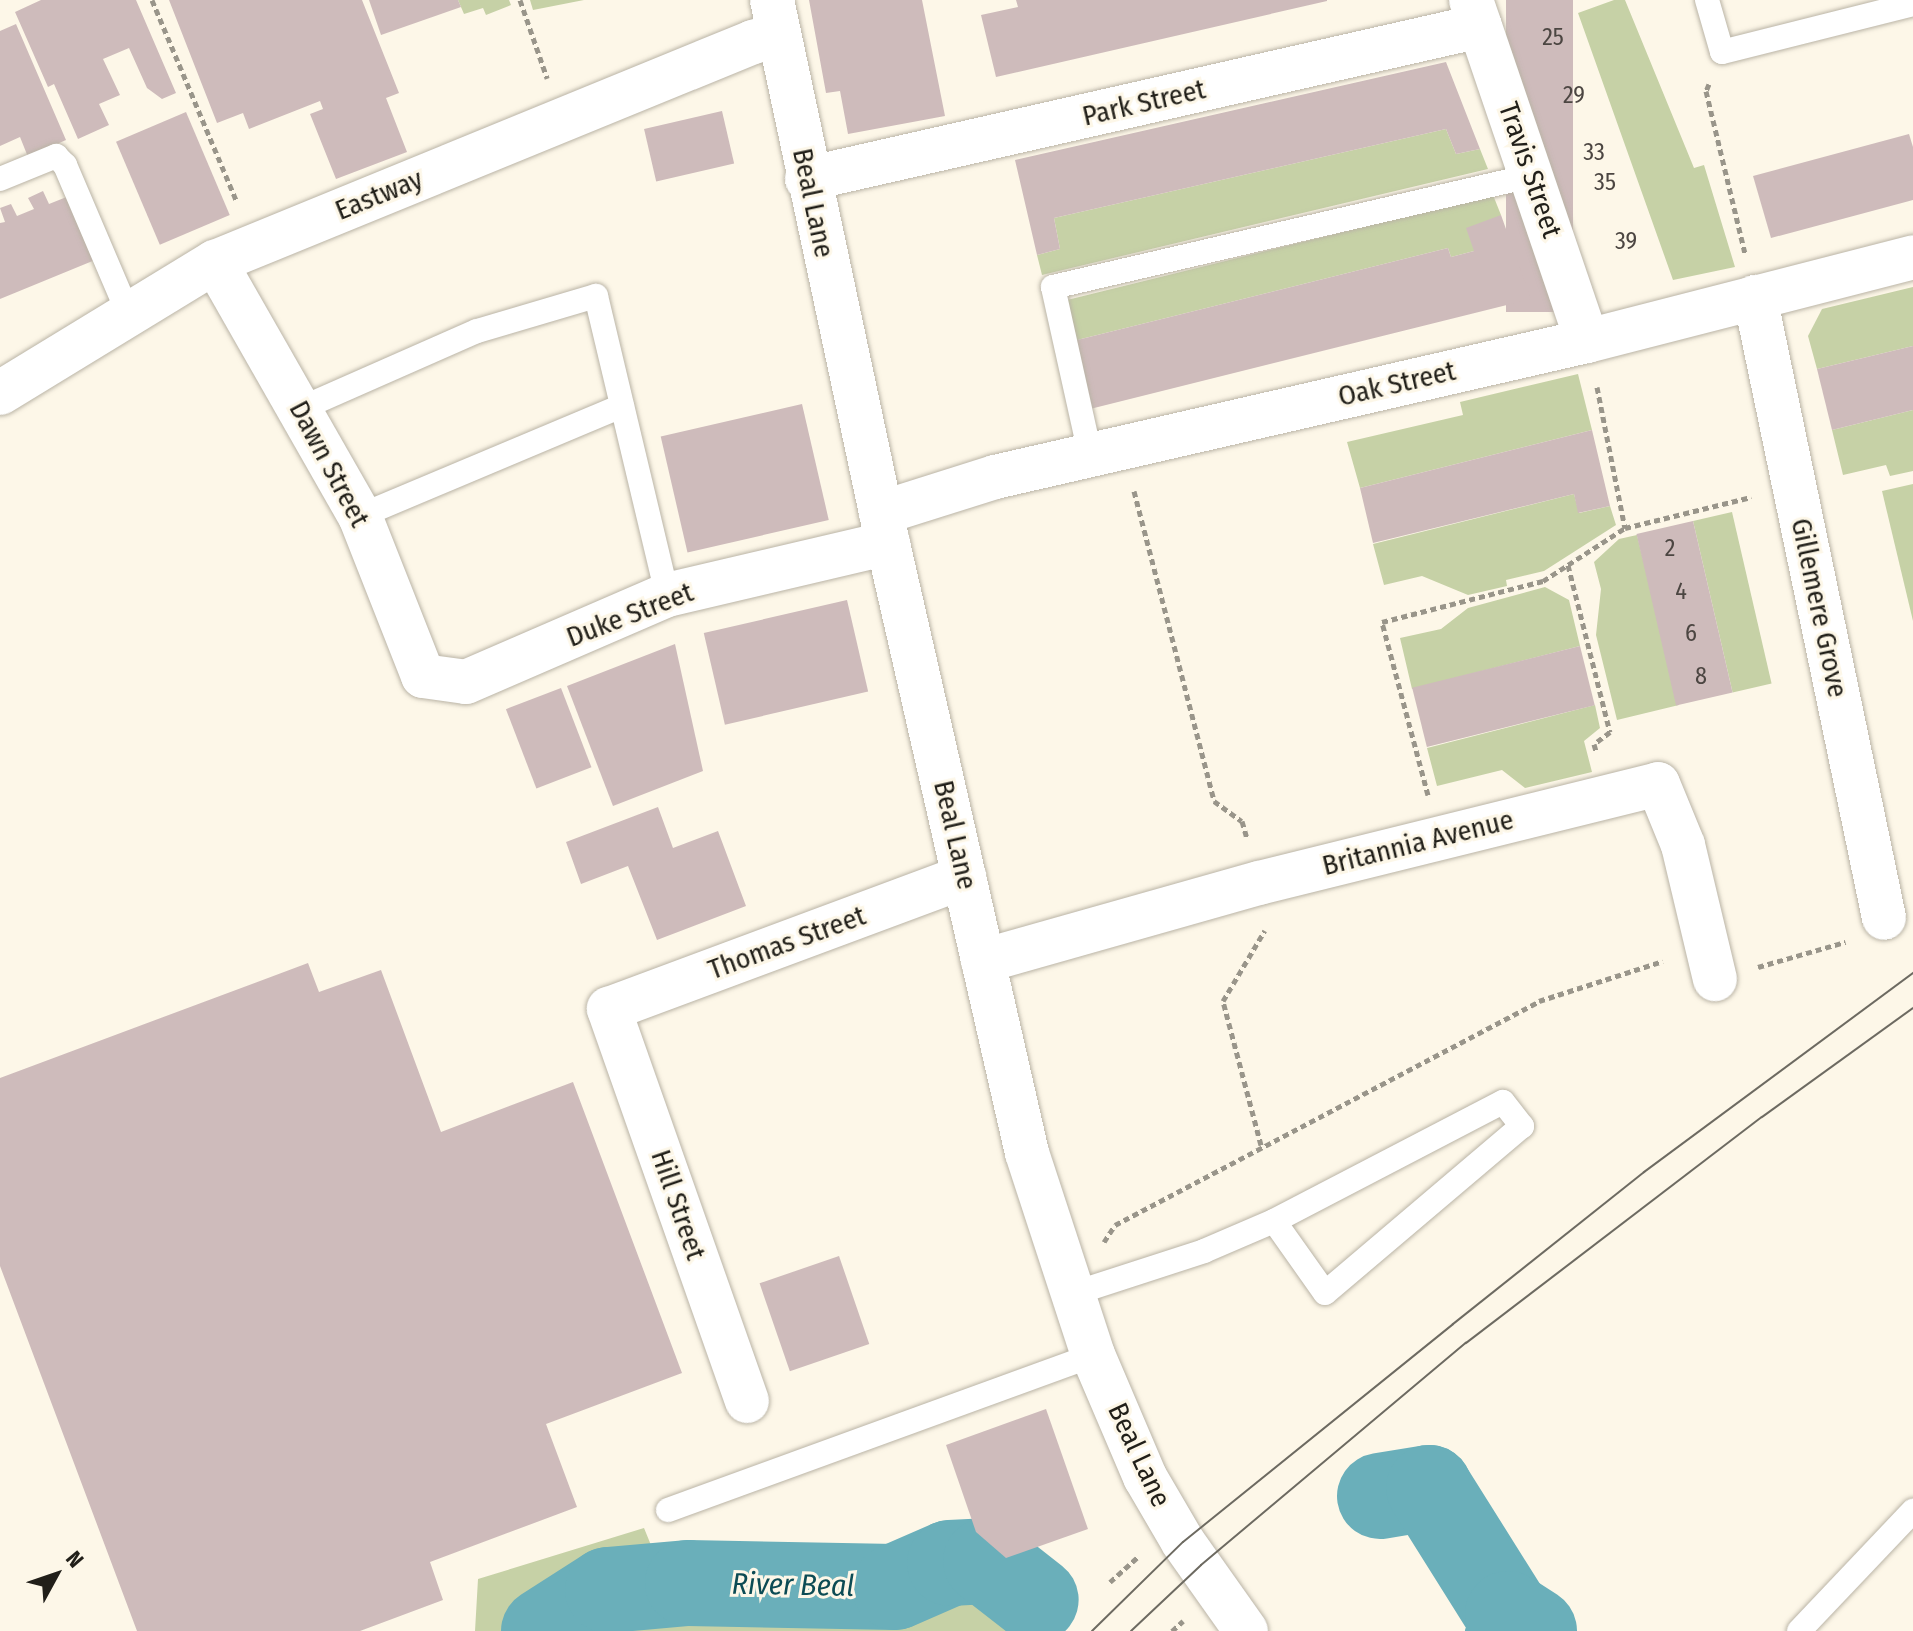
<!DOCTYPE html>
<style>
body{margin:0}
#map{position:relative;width:1913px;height:1631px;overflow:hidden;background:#fdf7e8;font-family:"Fira Sans Condensed",sans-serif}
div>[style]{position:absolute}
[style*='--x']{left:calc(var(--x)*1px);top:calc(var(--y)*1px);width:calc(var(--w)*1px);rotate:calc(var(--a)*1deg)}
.green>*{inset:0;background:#c6d1a6;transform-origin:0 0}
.stream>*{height:14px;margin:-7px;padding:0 7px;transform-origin:7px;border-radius:7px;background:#6aafba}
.river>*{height:86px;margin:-43px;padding:0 43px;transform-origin:43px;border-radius:43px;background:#6aafba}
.building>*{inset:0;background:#cebbbb;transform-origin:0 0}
.path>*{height:5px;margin-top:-2.5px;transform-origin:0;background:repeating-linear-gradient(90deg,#99958a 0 6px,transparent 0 10px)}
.roads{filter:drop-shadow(0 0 2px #bab4a6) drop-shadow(0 0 2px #bab4a6)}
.lane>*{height:24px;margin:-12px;padding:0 12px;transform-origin:12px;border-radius:12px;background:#fff}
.street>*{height:44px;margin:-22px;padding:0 22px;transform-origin:22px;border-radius:22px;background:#fff}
.secondary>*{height:44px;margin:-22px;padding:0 22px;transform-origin:22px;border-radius:22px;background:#fff}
.tram>*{height:2px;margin:-1px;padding:0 1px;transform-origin:1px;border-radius:1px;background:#6d6a61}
span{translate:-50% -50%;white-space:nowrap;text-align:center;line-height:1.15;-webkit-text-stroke:6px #fdf7e8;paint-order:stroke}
.number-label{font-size:24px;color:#4c4642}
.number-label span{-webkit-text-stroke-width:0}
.street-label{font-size:28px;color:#211f19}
.water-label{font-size:30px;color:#0c4b54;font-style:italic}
.north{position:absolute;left:16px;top:1535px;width:80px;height:80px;-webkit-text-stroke:6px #fdf7e8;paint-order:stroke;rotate:50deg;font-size:22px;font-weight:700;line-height:32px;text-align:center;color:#211f19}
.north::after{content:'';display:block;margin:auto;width:28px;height:36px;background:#211f19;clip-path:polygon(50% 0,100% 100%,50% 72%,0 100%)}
</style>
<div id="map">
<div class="green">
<i style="clip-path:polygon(458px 0,509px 0,511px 5px,486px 15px,483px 8px,464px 14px)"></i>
<i style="clip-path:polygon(530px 0,584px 0,533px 10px)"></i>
<i style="clip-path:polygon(1614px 0,1625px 0,1694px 168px,1704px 165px,1735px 267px,1673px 280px,1578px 13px)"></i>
<i style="clip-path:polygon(1446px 129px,1456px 154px,1480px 149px,1488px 169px,1042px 275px,1037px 255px,1060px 249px,1054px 218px)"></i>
<i style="clip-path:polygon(1493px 195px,1501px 215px,1474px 251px,1451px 257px,1448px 248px,1073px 341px,1063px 301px)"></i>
<i style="clip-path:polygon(1913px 287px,1913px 346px,1817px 369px,1808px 336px,1822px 309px)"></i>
<i style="clip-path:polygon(1578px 374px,1592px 430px,1360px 488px,1347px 442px,1463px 415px,1460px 402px)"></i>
<i style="clip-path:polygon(1913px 410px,1913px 471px,1890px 476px,1886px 465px,1843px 475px,1832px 430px)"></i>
<i style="clip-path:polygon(1913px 484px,1913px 621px,1882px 491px)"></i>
<i style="clip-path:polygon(1574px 494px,1579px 513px,1610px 506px,1616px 525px,1544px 571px,1506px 580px,1507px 586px,1468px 595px,1422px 576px,1384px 585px,1373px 544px)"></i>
<i style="left:1732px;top:512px;width:176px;height:40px;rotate:77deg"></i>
<i style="clip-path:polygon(1637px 535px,1679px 705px,1617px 720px,1596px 635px,1601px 589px,1594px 562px,1619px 539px)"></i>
<i style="clip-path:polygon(1545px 587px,1569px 600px,1580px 646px,1412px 689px,1400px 638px,1441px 629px,1468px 608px)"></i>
<i style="clip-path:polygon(1595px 705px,1600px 728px,1584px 741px,1592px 772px,1525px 788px,1502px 770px,1437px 786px,1427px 748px)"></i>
<i style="clip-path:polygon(644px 1528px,673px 1599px,751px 1570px,912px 1596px,955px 1566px,1025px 1623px,1017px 1631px,475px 1631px,478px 1579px)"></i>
</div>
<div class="stream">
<i style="--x:1472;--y:1631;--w:40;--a:-25"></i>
</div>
<div class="river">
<i style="--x:1380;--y:1496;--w:50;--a:-9.3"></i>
<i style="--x:1429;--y:1488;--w:149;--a:57.9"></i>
<i style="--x:1508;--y:1614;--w:31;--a:33"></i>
<i style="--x:544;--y:1631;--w:76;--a:-32.6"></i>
<i style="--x:608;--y:1590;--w:80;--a:-5"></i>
<i style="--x:688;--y:1583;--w:207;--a:1.1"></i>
<i style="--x:895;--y:1587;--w:60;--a:-23.6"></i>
<i style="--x:950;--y:1563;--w:36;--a:-3"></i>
<i style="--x:986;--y:1561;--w:63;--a:38"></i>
</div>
<div class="building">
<i style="clip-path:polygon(41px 0,136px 0,176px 93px,162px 99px,147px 88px,129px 48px,103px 59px,120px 95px,99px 104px,109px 125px,78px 139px,54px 84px,48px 87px,15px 12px)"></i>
<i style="clip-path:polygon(169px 0,362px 0,399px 93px,386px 98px,407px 152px,336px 179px,310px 114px,323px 109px,320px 101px,249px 129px,243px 113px,217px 123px)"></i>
<i style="clip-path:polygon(369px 0,458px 0,461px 7px,381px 35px)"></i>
<i style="clip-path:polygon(809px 0,922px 0,945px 116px,848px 134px,840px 91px,826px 93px)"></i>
<i style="clip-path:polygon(1016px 0,1327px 0,1327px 1px,996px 77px,981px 15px,1018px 7px)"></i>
<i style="left:1506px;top:0;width:67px;height:312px"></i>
<i style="clip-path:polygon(16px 24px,66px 140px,28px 157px,20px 137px,0 146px,0 31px)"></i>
<i style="clip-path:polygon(1446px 62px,1480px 149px,1456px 154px,1446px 129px,1054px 218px,1060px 249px,1037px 255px,1015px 160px)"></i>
<i style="left:722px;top:111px;width:54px;height:80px;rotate:77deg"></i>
<i style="left:186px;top:112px;width:112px;height:76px;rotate:67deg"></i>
<i style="clip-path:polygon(1909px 134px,1913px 147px,1913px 200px,1771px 238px,1753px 176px)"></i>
<i style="clip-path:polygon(43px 191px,49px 204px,69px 196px,95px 260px,0 299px,0 223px,5px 222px,0 208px,11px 204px,17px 216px,34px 209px,28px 198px)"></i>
<i style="clip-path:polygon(1501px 215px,1531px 299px,1090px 409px,1073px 341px,1448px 248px,1451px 257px,1474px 251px,1466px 228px)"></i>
<i style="clip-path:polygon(1913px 346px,1913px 410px,1832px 430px,1817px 369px)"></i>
<i style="left:802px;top:404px;width:119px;height:145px;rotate:77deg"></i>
<i style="clip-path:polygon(1592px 430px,1610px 506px,1578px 513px,1574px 494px,1373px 543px,1360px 488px)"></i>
<i style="left:1693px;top:521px;width:176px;height:58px;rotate:77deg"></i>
<i style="left:847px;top:600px;width:94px;height:147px;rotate:77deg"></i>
<i style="clip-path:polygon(675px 644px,703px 771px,613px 806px,567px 686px)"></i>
<i style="left:1580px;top:646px;width:61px;height:173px;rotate:76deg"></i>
<i style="left:561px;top:688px;width:85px;height:59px;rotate:69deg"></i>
<i style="clip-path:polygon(658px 807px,673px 848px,718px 831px,746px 906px,657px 940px,628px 866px,581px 884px,566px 842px)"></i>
<i style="clip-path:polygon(308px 963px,319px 992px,381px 970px,441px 1132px,573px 1082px,682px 1373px,546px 1424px,577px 1507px,430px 1562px,443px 1600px,360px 1631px,137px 1631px,0 1266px,0 1078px)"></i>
<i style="left:839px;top:1256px;width:93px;height:84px;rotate:71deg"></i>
<i style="clip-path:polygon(1046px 1409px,1088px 1529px,1006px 1558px,976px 1532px,946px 1445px)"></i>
</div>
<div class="path">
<i style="--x:152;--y:0;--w:219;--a:67.2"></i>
<i style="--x:520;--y:0;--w:83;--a:70.9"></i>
<i style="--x:1709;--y:84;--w:8;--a:113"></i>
<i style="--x:1706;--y:91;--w:167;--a:76.5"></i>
<i style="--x:1597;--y:387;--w:144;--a:78.8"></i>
<i style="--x:1625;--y:528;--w:130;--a:-13.8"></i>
<i style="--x:1134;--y:491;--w:320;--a:75.5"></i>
<i style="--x:1214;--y:801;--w:34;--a:36"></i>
<i style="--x:1242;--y:821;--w:19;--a:74"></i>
<i style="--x:1568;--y:565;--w:172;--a:75.9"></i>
<i style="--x:1610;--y:732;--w:20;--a:143"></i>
<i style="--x:1594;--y:744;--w:7;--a:74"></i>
<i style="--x:1428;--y:795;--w:179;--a:-104.9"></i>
<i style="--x:1382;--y:622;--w:166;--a:-14.3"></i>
<i style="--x:1543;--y:581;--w:98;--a:-32.9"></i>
<i style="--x:1758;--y:967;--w:91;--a:-16"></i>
<i style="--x:1261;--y:1145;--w:149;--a:-104.8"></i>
<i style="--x:1223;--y:1001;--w:82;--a:-59.4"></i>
<i style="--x:1104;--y:1242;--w:20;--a:-57"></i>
<i style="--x:1115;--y:1225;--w:480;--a:-27.8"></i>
<i style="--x:1539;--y:1001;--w:130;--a:-17.9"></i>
<i style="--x:1110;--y:1582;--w:39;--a:-42"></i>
<i style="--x:1172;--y:1631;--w:15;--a:-42"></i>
</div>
<div class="roads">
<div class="lane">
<i style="--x:1707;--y:0;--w:54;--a:73.9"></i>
<i style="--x:1722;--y:52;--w:197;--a:-14.1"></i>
<i style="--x:0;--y:179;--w:61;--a:-22.3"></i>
<i style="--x:56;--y:156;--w:13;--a:45"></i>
<i style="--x:65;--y:165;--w:161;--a:66.9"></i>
<i style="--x:300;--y:409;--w:193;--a:-23.8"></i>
<i style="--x:477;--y:331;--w:124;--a:-16.4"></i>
<i style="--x:596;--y:296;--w:307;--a:76.6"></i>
<i style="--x:1090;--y:454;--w:171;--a:-102.5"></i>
<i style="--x:1053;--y:287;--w:493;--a:-13.1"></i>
<i style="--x:360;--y:516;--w:284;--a:-22.8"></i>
<i style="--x:1072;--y:1294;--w:139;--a:-18"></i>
<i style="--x:1204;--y:1251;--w:76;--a:-23.2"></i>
<i style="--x:1274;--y:1221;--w:258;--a:-27.5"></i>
<i style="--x:1503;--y:1102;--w:31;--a:52"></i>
<i style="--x:1522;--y:1126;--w:258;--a:139.7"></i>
<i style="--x:1325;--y:1293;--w:88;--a:-125.3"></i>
<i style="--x:668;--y:1510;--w:452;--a:-20"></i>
<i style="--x:1799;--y:1631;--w:166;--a:-46.5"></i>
</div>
<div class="street">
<i style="--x:1471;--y:0;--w:360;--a:71.2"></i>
<i style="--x:807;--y:179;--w:690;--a:-12.81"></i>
<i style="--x:215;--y:262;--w:292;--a:60.3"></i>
<i style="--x:360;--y:516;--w:172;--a:68.5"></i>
<i style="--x:423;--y:676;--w:43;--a:7.9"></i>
<i style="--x:466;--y:682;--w:219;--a:-23.4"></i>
<i style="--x:667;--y:595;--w:227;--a:-13.2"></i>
<i style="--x:1755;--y:297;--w:634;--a:78.26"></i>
<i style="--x:0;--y:393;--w:252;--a:-31.4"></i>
<i style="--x:215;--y:262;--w:581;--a:-22.24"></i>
<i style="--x:753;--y:42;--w:26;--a:-16"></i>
<i style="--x:881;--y:513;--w:120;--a:-17.5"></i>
<i style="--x:995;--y:477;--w:607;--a:-12.94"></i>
<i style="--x:1587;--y:341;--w:337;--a:-14.4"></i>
<i style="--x:983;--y:961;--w:287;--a:-15.8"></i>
<i style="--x:1259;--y:883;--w:411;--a:-13.9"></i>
<i style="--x:1658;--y:784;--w:66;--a:67.7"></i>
<i style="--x:1683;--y:845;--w:138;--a:76.6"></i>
<i style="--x:747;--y:1401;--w:416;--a:-109.4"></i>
<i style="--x:609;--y:1009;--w:379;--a:-20.4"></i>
</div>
<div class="secondary">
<i style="--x:772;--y:0;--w:524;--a:78"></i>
<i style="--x:881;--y:513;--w:656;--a:77.15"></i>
<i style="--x:1027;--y:1153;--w:213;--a:71.9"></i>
<i style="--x:1093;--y:1355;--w:133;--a:66.9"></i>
<i style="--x:1145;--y:1477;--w:75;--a:59.7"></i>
<i style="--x:1183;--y:1542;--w:109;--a:54.7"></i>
</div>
</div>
<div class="tram">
<i style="--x:1092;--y:1631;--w:127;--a:-44.4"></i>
<i style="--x:1183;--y:1542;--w:347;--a:-38.9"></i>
<i style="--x:1453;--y:1324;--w:244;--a:-38.5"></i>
<i style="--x:1644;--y:1172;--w:335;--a:-36.5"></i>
<i style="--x:1131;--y:1631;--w:96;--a:-43.3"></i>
<i style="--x:1201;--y:1565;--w:346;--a:-40"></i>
<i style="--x:1466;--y:1343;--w:372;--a:-37.4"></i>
<i style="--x:1762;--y:1117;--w:186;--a:-35.8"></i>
</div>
<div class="number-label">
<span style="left:1553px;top:38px">25</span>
<span style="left:1574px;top:96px">29</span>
<span style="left:1594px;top:153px">33</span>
<span style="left:1605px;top:183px">35</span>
<span style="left:1626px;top:242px">39</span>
<span style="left:1670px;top:549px">2</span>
<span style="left:1681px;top:592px">4</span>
<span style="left:1691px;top:634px">6</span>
<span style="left:1701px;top:677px">8</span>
</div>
<div class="street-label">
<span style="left:1144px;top:103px;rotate:-13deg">Park Street</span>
<span style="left:1530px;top:170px;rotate:71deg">Travis Street</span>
<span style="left:379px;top:195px;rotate:-22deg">Eastway</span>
<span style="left:813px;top:203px;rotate:78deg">Beal Lane</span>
<span style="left:1397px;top:384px;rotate:-13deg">Oak Street</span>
<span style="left:329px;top:464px;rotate:62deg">Dawn Street</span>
<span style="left:1819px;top:608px;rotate:78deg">Gillemere Grove</span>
<span style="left:630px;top:615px;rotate:-21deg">Duke Street</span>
<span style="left:955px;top:835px;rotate:77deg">Beal Lane</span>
<span style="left:1418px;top:843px;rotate:-14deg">Britannia Avenue</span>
<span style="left:787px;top:943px;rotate:-20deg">Thomas Street</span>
<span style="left:678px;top:1205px;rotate:71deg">Hill Street</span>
<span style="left:1139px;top:1455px;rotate:65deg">Beal Lane</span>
</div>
<div class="water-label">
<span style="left:793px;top:1585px;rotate:1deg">River Beal</span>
</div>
<div class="north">N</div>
</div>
